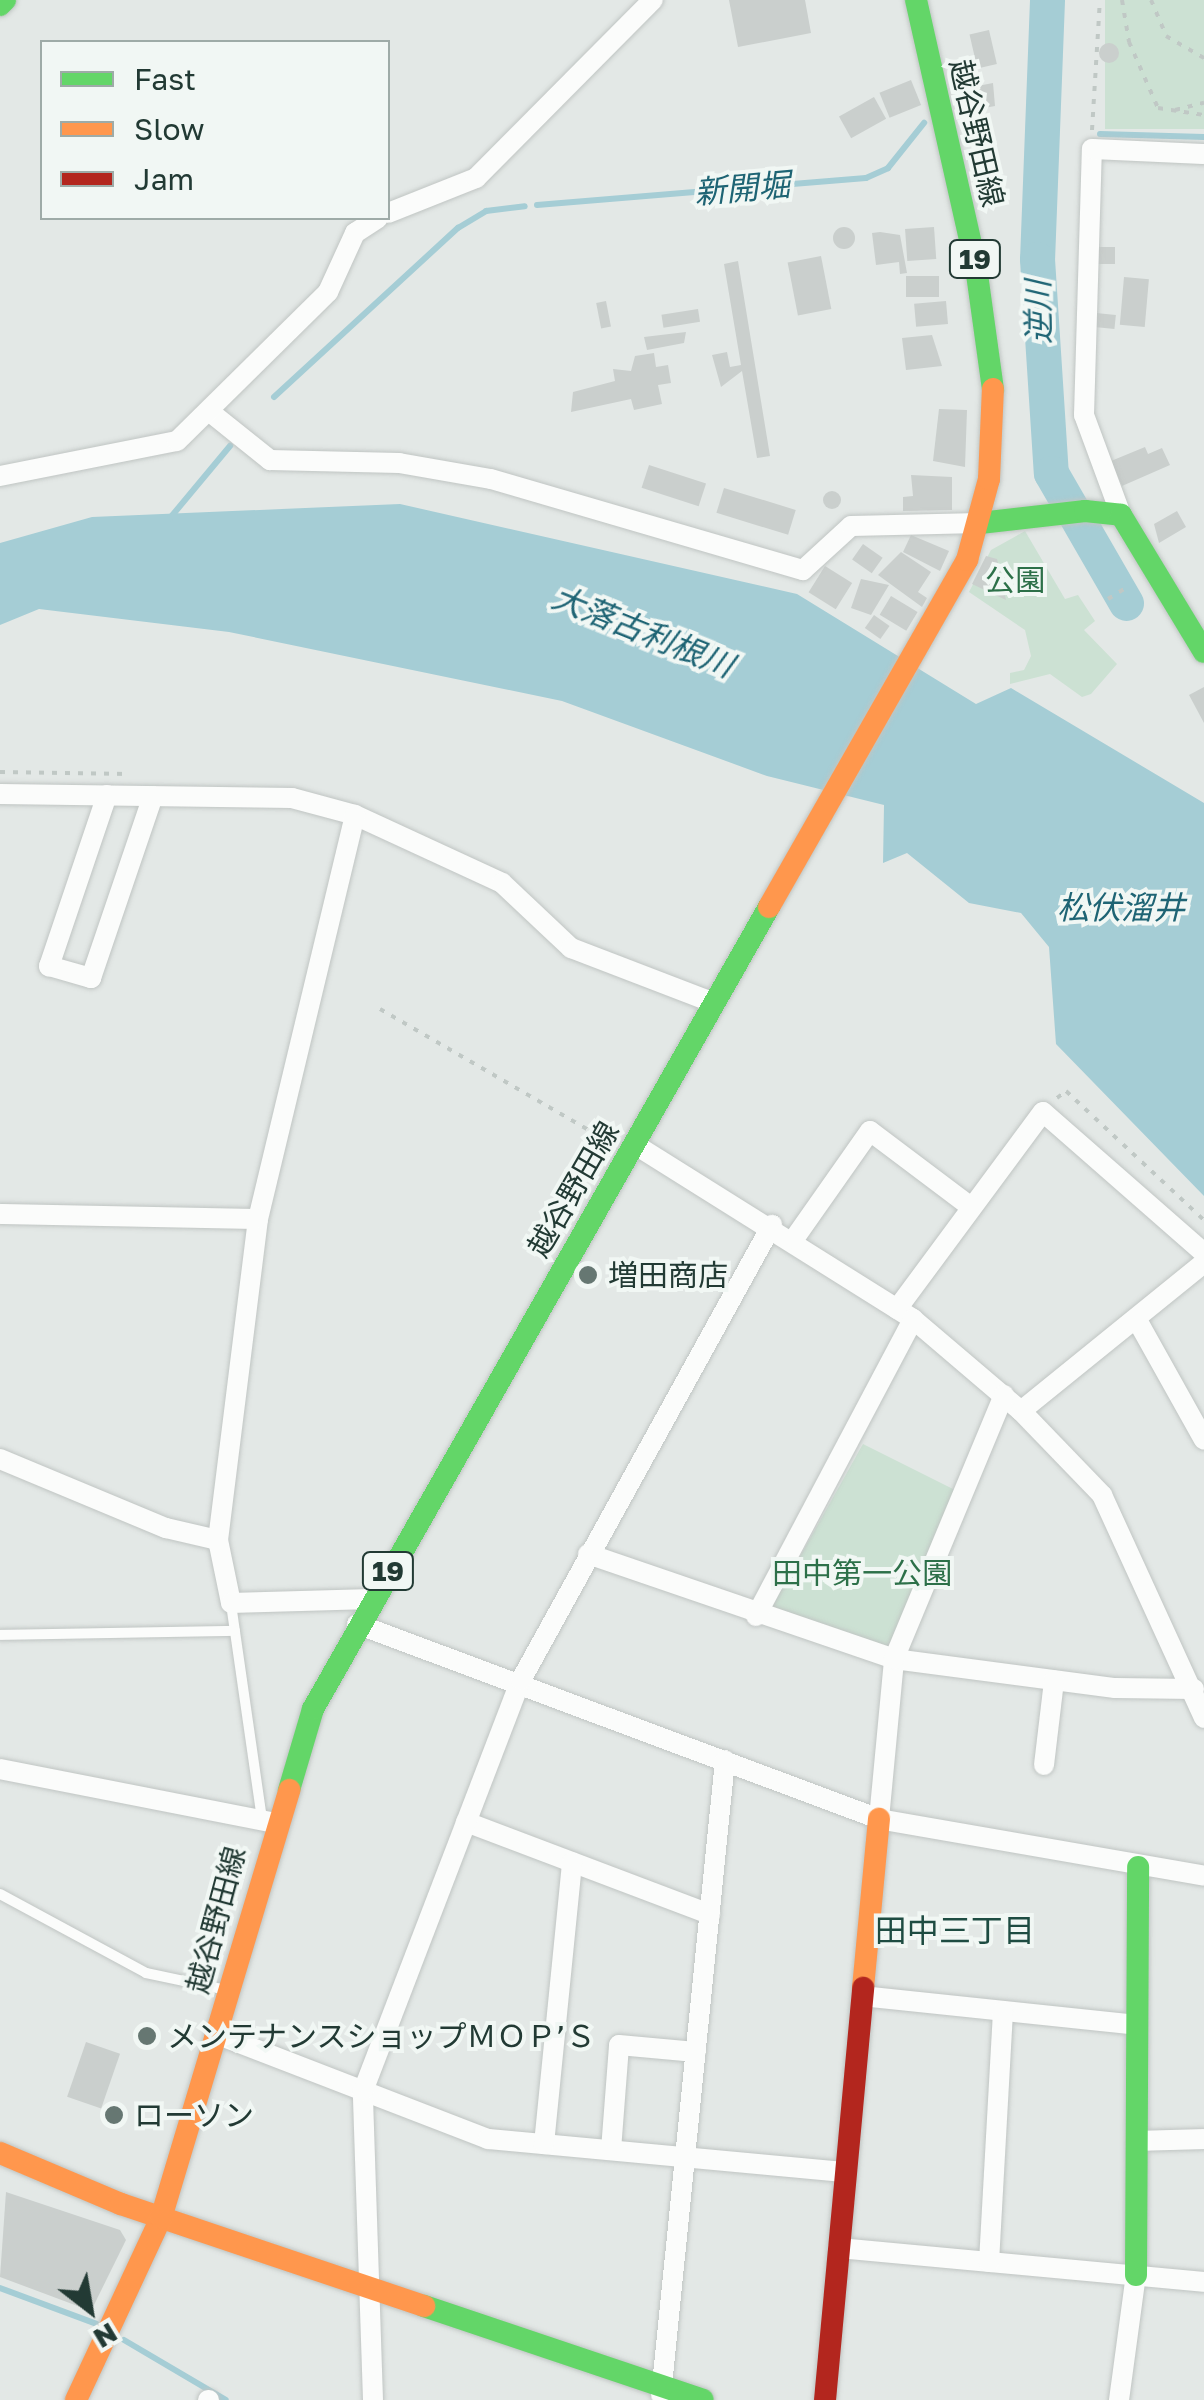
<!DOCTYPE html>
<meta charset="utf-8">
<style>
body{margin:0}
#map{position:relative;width:1204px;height:2400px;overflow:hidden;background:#e3e8e6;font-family:"Golos Text","Noto Sans JP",sans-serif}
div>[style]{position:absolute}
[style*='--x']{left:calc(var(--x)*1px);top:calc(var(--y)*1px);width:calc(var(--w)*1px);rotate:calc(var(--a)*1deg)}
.green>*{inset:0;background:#cce1d3;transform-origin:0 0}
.water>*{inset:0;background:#a5cdd5}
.stream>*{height:6px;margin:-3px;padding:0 3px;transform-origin:3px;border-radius:3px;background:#a5cdd5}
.river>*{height:35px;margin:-17.5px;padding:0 17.5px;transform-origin:17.5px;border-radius:17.5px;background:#a5cdd5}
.building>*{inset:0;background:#cacfcd;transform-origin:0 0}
.round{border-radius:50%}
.path>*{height:4px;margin-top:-2px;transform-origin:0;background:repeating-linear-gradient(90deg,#c0c8c5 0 5px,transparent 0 13px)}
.roads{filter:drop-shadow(0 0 2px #c0c5c3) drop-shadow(0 0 2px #c0c5c3)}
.lane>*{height:10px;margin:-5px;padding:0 5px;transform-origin:5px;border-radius:5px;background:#fbfcfb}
.street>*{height:20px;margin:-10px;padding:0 10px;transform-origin:10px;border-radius:10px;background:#fbfcfb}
.fast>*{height:22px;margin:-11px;padding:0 11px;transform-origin:11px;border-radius:11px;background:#63d668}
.slow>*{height:22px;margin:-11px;padding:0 11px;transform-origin:11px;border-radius:11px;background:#ff974d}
.jam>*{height:22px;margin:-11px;padding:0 11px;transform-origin:11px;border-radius:11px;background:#b3261e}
.dots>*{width:28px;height:28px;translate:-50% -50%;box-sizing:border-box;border:5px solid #f1f7f4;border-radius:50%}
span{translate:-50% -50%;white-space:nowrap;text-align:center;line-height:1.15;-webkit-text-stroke:8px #f1f7f4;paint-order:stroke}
.shield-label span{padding:2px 8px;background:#f1f7f4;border:2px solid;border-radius:8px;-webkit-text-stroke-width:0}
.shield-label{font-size:28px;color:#223a34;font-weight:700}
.street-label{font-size:30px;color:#223a34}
.park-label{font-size:30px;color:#2d7049}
.poi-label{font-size:30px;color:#223a34}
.left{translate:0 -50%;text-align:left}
.water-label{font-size:32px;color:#1e6474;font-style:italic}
.neighbourhood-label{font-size:32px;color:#1e4c42}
.legend{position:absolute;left:40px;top:40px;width:350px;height:180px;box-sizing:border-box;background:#f1f7f4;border:2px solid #9eaba7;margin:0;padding:12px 18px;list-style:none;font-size:30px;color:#223a34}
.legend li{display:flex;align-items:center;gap:20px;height:50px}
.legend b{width:50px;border:2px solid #9eaba7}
.north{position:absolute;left:40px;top:2260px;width:100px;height:100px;-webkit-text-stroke:8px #f1f7f4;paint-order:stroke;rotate:149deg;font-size:28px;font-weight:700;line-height:40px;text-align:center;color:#223a34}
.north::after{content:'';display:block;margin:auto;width:35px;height:45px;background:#223a34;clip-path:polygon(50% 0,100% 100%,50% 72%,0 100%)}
</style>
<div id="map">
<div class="green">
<i style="left:1105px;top:0;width:99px;height:129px"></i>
<i style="clip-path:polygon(1025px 531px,1065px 599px,1078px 595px,1095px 621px,1084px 630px,1117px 664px,1091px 694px,1082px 697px,1050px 674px,1010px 684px,1010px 673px,1024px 670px,1031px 656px,1025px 630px,969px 592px,991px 550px)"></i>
<i style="clip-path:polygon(863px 1444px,963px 1494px,896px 1653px,771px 1608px)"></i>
</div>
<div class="water">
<i style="clip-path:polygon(400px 504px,797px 594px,976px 704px,1011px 688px,1204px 803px,1204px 1196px,1056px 1044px,1049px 947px,1021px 913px,969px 903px,907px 853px,883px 863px,884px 805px,767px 776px,562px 701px,229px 632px,39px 609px,0 625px,0 543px,92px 517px)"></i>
</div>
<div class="stream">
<i style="--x:962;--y:124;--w:13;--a:0"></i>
<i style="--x:1100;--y:134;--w:104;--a:1.7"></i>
<i style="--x:537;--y:205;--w:330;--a:-4.7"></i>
<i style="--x:866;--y:178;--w:24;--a:-24"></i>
<i style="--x:888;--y:168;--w:58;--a:-51.3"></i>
<i style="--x:274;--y:397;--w:250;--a:-42.6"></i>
<i style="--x:458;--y:228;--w:33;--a:-31"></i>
<i style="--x:486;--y:211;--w:39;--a:-7"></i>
<i style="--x:170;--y:518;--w:94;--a:-50.2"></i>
<i style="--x:0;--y:2288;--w:103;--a:20.4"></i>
<i style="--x:124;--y:2340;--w:118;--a:30.5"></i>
</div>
<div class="river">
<i style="--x:1047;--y:0;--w:259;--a:92.2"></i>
<i style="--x:1037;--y:259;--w:214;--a:86.3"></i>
<i style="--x:1051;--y:473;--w:150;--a:60"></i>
</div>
<div class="building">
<i style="clip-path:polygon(729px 0,805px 0,811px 33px,738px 47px)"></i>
<i style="left:989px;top:30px;width:35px;height:20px;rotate:77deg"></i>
<i class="round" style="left:1099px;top:43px;width:20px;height:20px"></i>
<i style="left:911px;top:80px;width:27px;height:34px;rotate:68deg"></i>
<i style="clip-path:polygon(993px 83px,995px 106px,963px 112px,967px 88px)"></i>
<i style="left:874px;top:97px;width:25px;height:40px;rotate:61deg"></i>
<i class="round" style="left:833px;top:227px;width:22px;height:22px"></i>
<i style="left:934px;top:227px;width:32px;height:29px;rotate:86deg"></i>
<i style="clip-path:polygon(880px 232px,900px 235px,907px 273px,900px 274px,899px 262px,876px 265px,872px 233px)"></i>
<i style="left:1097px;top:247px;width:18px;height:17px"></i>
<i style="left:821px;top:256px;width:54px;height:34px;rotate:79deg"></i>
<i style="clip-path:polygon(738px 261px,770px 456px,757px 458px,742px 371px,721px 387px,712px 355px,727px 352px,730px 367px,741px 365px,724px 264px)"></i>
<i style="left:939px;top:276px;width:21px;height:33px;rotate:90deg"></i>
<i style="left:1124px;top:277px;width:25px;height:48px;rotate:5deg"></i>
<i style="left:606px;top:301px;width:26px;height:10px;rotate:79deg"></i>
<i style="left:946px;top:301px;width:23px;height:32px;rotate:85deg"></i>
<i style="left:698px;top:309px;width:13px;height:37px;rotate:81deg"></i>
<i style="left:1096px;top:313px;width:20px;height:14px;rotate:6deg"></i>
<i style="clip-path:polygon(686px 332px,684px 343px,647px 350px,644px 337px)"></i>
<i style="clip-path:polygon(932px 335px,942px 366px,906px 370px,902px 338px)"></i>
<i style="clip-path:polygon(654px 353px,656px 367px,668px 365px,671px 383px,658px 385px,662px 404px,634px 410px,631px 399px,571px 412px,573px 392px,615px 381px,613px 369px,631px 371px,635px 356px)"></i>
<i style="clip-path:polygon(939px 409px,967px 410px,965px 467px,933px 461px)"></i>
<i style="clip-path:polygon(1145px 447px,1148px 454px,1162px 448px,1170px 465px,1122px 486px,1111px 461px)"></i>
<i style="left:649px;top:465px;width:60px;height:24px;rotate:18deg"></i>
<i style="clip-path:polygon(911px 475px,952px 477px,952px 510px,903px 511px,903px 497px,913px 496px)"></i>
<i style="left:724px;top:488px;width:75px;height:26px;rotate:17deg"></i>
<i class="round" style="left:823px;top:491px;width:18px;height:18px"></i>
<i style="clip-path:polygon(1177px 511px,1186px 527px,1159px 543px,1154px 524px)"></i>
<i style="clip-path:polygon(911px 535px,949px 551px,940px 571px,903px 552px)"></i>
<i style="left:863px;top:544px;width:24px;height:19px;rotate:35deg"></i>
<i style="clip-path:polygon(901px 552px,931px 572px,918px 592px,927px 598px,922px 607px,878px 575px)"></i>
<i style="clip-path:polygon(986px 556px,997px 559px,1006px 600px,972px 584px)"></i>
<i style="left:825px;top:566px;width:32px;height:31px;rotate:32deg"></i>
<i style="clip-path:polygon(861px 579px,889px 585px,871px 615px,851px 608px)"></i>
<i style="left:891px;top:596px;width:31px;height:22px;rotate:31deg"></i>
<i style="left:874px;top:615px;width:19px;height:16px;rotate:35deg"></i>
<i style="clip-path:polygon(1204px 687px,1204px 723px,1189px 695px)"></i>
<i style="left:86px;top:2042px;width:36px;height:58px;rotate:19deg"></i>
<i style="clip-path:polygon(6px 2192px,120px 2230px,126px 2240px,91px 2311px,0 2277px)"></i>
</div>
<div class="path">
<i style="--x:1122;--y:0;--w:43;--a:80.5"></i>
<i style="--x:1129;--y:42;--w:72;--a:66.3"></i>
<i style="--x:1158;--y:108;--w:47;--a:8.7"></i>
<i style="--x:1151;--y:0;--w:39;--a:67"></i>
<i style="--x:1166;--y:36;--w:44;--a:30.1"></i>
<i style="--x:1175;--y:110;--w:30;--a:-14"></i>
<i style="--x:1092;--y:130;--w:130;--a:-86.5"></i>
<i style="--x:1108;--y:599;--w:22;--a:-32"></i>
<i style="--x:0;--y:772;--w:130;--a:0.9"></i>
<i style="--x:380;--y:1009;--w:263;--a:30.1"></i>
<i style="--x:1057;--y:1098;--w:11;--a:-38"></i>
<i style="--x:1066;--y:1091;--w:189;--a:43.1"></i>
</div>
<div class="roads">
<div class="lane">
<i style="--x:231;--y:1604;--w:218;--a:81.8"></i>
<i style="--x:0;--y:1635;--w:235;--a:-1"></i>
<i style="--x:0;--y:1894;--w:166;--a:28.4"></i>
<i style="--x:146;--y:1973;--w:78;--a:11.9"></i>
</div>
<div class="street">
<i style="--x:388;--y:213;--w:95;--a:-21.7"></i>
<i style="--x:476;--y:178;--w:251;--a:-45.2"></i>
<i style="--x:210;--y:412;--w:77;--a:38.7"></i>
<i style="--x:270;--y:460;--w:129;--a:1.3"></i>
<i style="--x:399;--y:463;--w:93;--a:9.9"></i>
<i style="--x:491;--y:479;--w:325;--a:16.3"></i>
<i style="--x:803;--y:570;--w:65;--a:-42.5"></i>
<i style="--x:851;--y:526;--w:129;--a:-1.3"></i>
<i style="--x:0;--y:476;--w:180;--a:-11.2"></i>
<i style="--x:177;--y:441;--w:212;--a:-44.6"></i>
<i style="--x:328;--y:292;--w:65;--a:-65.4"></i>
<i style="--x:355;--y:233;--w:27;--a:-33"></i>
<i style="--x:1121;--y:515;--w:107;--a:-110.3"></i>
<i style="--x:1084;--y:415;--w:266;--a:-88.3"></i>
<i style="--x:1092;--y:149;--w:112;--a:2.6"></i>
<i style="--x:0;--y:794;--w:292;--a:0.8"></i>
<i style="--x:292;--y:798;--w:65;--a:15.1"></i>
<i style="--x:355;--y:815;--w:162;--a:24.8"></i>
<i style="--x:502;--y:883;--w:95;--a:43.3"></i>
<i style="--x:571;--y:948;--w:153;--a:21"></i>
<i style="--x:107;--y:795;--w:181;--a:108.7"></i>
<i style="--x:49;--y:966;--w:44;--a:15.9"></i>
<i style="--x:91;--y:978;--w:192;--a:-71.2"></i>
<i style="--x:355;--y:815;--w:415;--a:103.5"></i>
<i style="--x:258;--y:1219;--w:323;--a:97.1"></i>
<i style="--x:218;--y:1540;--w:64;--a:78.3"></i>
<i style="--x:231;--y:1603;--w:140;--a:-1.6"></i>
<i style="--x:634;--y:1144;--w:329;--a:32.1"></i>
<i style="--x:913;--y:1319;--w:142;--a:40.4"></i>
<i style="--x:1021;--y:1411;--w:117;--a:46"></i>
<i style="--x:1102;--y:1495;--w:245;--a:65.4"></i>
<i style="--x:0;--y:1214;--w:258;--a:1.1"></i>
<i style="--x:794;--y:1239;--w:132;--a:-54.9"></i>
<i style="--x:870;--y:1131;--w:126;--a:37"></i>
<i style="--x:897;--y:1309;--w:245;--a:-53.5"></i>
<i style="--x:1043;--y:1112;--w:214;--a:41.2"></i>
<i style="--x:1137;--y:1320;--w:137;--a:60.8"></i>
<i style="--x:1021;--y:1411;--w:235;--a:-39"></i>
<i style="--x:0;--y:1459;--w:180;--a:22.6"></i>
<i style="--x:166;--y:1528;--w:53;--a:13"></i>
<i style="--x:588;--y:1554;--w:324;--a:18.9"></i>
<i style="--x:894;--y:1659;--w:223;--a:7.5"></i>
<i style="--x:1115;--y:1688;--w:79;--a:0.7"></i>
<i style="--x:756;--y:1616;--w:336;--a:-62.1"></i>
<i style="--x:357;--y:1624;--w:557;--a:20.48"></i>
<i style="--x:879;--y:1819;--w:330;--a:9.9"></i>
<i style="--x:1044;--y:1765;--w:85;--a:-83.2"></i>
<i style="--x:0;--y:1769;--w:279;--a:11.1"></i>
<i style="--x:879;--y:1819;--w:161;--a:-84.6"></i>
<i style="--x:894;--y:1659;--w:286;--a:-67.4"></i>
<i style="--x:466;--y:1822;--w:261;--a:20.7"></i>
<i style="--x:862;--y:1996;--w:276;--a:6"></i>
<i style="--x:216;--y:2034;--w:292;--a:21.1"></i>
<i style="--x:488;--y:2139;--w:358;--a:5.3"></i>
<i style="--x:1137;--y:2141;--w:67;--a:-1.7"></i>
<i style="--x:544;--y:2144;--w:283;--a:-84.3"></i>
<i style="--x:611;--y:2150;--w:105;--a:-85.6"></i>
<i style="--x:619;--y:2045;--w:77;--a:5.2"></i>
<i style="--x:838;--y:2248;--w:368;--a:5.3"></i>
<i style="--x:989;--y:2262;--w:251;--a:-86.8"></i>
<i style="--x:661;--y:2395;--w:638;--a:-84.24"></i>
<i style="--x:208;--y:2400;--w:1;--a:0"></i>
<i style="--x:373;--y:2400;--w:309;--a:-91.9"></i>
<i style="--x:363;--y:2091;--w:440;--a:-69"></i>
<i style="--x:521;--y:1680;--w:520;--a:-61.12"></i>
<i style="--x:1119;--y:2400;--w:126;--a:-82.3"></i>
</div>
<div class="fast">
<i style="--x:916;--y:0;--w:274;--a:77.3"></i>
<i style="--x:976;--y:267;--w:123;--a:82.1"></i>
<i style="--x:0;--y:5;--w:7;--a:-45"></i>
<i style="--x:980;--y:523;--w:106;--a:-6.5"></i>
<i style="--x:1085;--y:511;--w:36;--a:6"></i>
<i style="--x:1121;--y:515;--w:160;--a:58.8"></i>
<i style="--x:289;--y:1790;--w:84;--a:-73.5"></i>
<i style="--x:313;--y:1709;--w:923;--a:-60.38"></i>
<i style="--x:1136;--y:2275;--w:408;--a:-89.7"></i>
<i style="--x:424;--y:2306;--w:294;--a:18.6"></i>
</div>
<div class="slow">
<i style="--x:769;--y:907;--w:400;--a:-60.3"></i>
<i style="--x:967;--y:560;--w:84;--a:-74.8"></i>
<i style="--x:989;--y:479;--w:90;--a:-87.5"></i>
<i style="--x:863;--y:1988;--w:170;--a:-84.6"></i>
<i style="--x:0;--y:2153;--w:131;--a:22.9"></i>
<i style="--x:121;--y:2204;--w:320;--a:18.6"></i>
<i style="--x:76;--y:2400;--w:201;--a:-65"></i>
<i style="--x:161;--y:2218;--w:447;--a:-73.3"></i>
</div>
<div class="jam">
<i style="--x:825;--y:2400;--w:414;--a:-84.7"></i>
</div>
</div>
<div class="dots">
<i style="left:588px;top:1275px;background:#667772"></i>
<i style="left:147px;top:2036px;background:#667772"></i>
<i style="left:114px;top:2115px;background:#667772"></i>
</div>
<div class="shield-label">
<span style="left:975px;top:259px">19</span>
<span style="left:388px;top:1571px">19</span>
</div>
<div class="street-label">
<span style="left:977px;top:133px;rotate:77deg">越谷野田線</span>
<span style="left:573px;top:1189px;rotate:-60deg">越谷野田線</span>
<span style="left:216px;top:1920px;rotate:-75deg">越谷野田線</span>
</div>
<div class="park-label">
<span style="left:1015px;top:580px">公園</span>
<span style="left:862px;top:1573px">田中第一公園</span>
</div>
<div class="poi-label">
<span class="left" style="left:608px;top:1275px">増田商店</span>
<span class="left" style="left:167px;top:2036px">メンテナンスショップＭＯＰ’Ｓ</span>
<span class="left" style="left:134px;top:2115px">ローソン</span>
</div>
<div class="water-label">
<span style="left:742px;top:188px;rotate:-5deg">新開堀</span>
<span style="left:1038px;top:312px;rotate:-91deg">逆川</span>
<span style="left:643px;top:631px;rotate:22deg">大落古利根川</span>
<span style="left:1121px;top:907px">松伏溜井</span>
</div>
<div class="neighbourhood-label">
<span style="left:955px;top:1930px">田中三丁目</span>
</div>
<ul class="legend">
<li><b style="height:12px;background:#63d668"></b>Fast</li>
<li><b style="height:12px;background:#ff974d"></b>Slow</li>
<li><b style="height:12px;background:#b3261e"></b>Jam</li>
</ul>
<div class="north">N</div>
</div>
